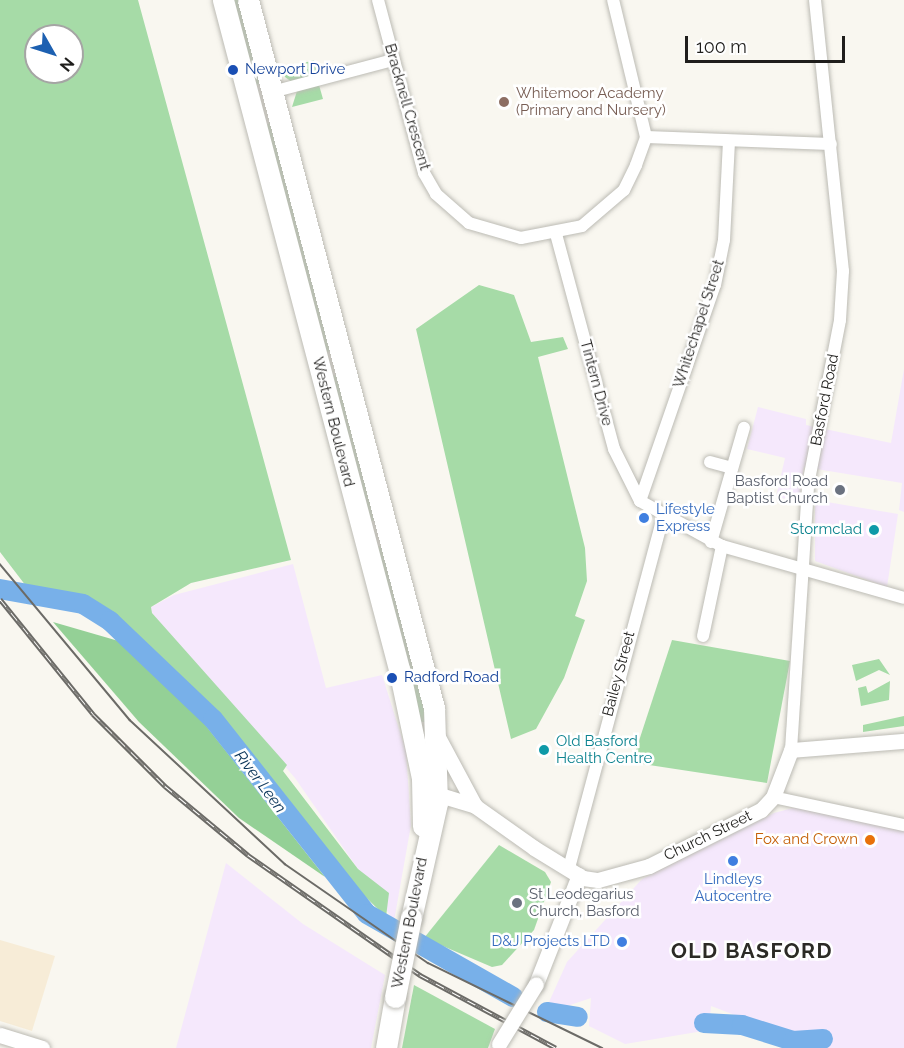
<!DOCTYPE html>
<style>
body{margin:0}
#map{position:relative;width:904px;height:1048px;overflow:hidden;background:#f9f7f0;font-family:Raleway,sans-serif}
div>[style]{position:absolute}
[style*='--x']{left:calc(var(--x)*1px);top:calc(var(--y)*1px);width:calc(var(--w)*1px);rotate:calc(var(--a)*1deg)}
.commercial>*{inset:0;background:#f7ecd7}
.industrial>*{inset:0;background:#f5e8fc}
.green>*{inset:0;background:#a6dba7;transform-origin:0 0}
.forest>*{inset:0;background:#94d096}
.river>*{height:20px;margin:-10px;padding:0 10px;transform-origin:10px;border-radius:10px;background:#78b0e9}
.roads{filter:drop-shadow(0 0 2px #bcbbb4) drop-shadow(0 0 2px #bcbbb4)}
.minor>*{height:12px;margin:-6px;padding:0 6px;transform-origin:6px;border-radius:6px;background:#fff}
.tertiary>*{height:15px;margin:-7.5px;padding:0 7.5px;transform-origin:7.5px;border-radius:7.5px;background:#fff}
.trunk>*{height:21px;margin:-10.5px;padding:0 10.5px;transform-origin:10.5px;border-radius:10.5px;background:#fff}
.tram>*{height:1.5px;margin:-0.75px;padding:0 0.75px;transform-origin:0.75px;border-radius:0.75px;background:#6c6b67}
.rail>*{height:5px;margin-top:-2.5px;transform-origin:0;background:repeating-linear-gradient(90deg,#fff 0 9px,#6c6b67 0 18px);box-sizing:border-box;border-block:2px solid #6c6b67}
.bridges{filter:drop-shadow(0 0 2px #bcbbb4) drop-shadow(0 0 2px #bcbbb4)}
.tertiary-bridge>*{height:15px;margin:-7.5px;padding:0 7.5px;transform-origin:7.5px;border-radius:7.5px;background:#fff}
.trunk-bridge>*{height:21px;margin:-10.5px;padding:0 10.5px;transform-origin:10.5px;border-radius:10.5px;background:#fff}
.dots>*{width:16px;height:16px;translate:-50% -50%;box-sizing:border-box;border:3px solid #fff;border-radius:50%}
span{translate:-50% -50%;white-space:nowrap;text-align:center;line-height:1.15;-webkit-text-stroke:5px #fff;paint-order:stroke}
.transit-label{font-size:15px;color:#164399}
.left{translate:0 -50%;text-align:left}
.education-label{font-size:15px;color:#785e54}
.street-label{font-size:15px;color:#1f1e1c}
.worship-label{font-size:15px;color:#5b616d}
.right{translate:-100% -50%;text-align:right}
.shop-label{font-size:15px;color:#366cbe}
.culture-label{font-size:15px;color:#0d838f}
.food-label{font-size:15px;color:#c56008}
.water-label{font-size:16px;color:#0a3459;font-style:italic}
.district-label{font-size:21px;color:#2c2b26;font-weight:700;letter-spacing:1.5px}
.north{position:absolute;left:24px;top:24px;width:60px;height:60px;box-sizing:border-box;background:#fff;border:2px solid #a5a5a4;border-radius:50%;rotate:129deg;font-size:16px;font-weight:700;line-height:24px;text-align:center;color:#1f1e1c}
.north::after{content:'';display:block;margin:auto;width:21px;height:27px;background:#1d60b1;clip-path:polygon(50% 0,100% 100%,50% 72%,0 100%)}
.scale{position:absolute;left:685px;top:36px;width:160px;height:27px;box-sizing:border-box;border:3px solid #1f1e1c;border-top:0;padding-left:8px;font-size:18px;line-height:21px;white-space:nowrap;color:#1f1e1c;-webkit-text-stroke:4px #fff;paint-order:stroke}
</style>
<div id="map">
<div class="commercial">
<i style="clip-path:polygon(0 940px,55px 956px,32px 1031px,0 1021px)"></i>
</div>
<div class="industrial">
<i style="clip-path:polygon(904px 369px,904px 512px,899px 510px,902px 483px,804px 467px,799px 501px,776px 497px,785px 458px,747px 449px,758px 407px,806px 419px,806px 425px,891px 443px)"></i>
<i style="clip-path:polygon(815px 500px,898px 514px,887px 587px,815px 561px)"></i>
<i style="clip-path:polygon(293px 564px,326px 688px,382px 675px,406px 751px,411px 825px,394px 921px,295px 778px,152px 613px,151px 607px,174px 595px)"></i>
<i style="clip-path:polygon(804px 805px,904px 831px,904px 1048px,811px 1048px,823px 1045px,824px 1033px,788px 1035px,711px 1006px,709px 1030px,625px 1044px,589px 1026px,591px 998px,564px 1007px,549px 1002px,567px 962px,642px 879px,774px 813px)"></i>
<i style="clip-path:polygon(226px 863px,303px 924px,385px 975px,371px 1048px,176px 1048px)"></i>
</div>
<div class="green">
<i style="clip-path:polygon(evenodd,0 0,138px 0,291px 560px,191px 583px,151px 607px,152px 613px,287px 765px,283px 771px,358px 869px,389px 893px,386px 917px,335px 867px,225px 722px,127px 627px,76px 595px,26px 586px,0 552px,0 0,36px 36px,72px 36px,72px 72px,36px 72px,36px 36px)"></i>
<i style="clip-path:polygon(230px 0,243px 0,260px 83px,256px 85px)"></i>
<i style="clip-path:polygon(314px 60px,317px 75px,292px 82px,285px 77px,283px 69px)"></i>
<i style="clip-path:polygon(319px 85px,323px 99px,292px 107px,297px 91px)"></i>
<i style="clip-path:polygon(273px 119px,333px 346px,328px 352px,321px 350px,263px 130px)"></i>
<i style="clip-path:polygon(479px 285px,514px 295px,531px 342px,563px 337px,568px 349px,538px 357px,585px 548px,587px 581px,575px 616px,585px 620px,564px 678px,536px 729px,511px 739px,416px 329px)"></i>
<i style="left:340px;top:374px;width:150px;height:13px;rotate:75deg"></i>
<i style="clip-path:polygon(385px 545px,429px 722px,417px 722px,372px 548px)"></i>
<i style="clip-path:polygon(672px 640px,790px 661px,767px 783px,636px 763px,634px 756px)"></i>
<i style="clip-path:polygon(879px 659px,890px 675px,879px 670px,856px 681px,852px 665px)"></i>
<i style="clip-path:polygon(890px 681px,889px 700px,861px 706px,858px 688px,866px 686px,868px 693px)"></i>
<i style="clip-path:polygon(904px 716px,904px 726px,863px 732px,863px 725px)"></i>
<i style="clip-path:polygon(499px 845px,545px 872px,551px 882px,534px 930px,502px 965px,492px 967px,424px 938px)"></i>
<i style="clip-path:polygon(414px 985px,495px 1029px,488px 1048px,402px 1048px)"></i>
</div>
<div class="forest">
<i style="clip-path:polygon(53px 622px,122px 642px,203px 722px,325px 877px,239px 818px,139px 722px)"></i>
</div>
<div class="river">
<i style="--x:0;--y:589;--w:84;--a:10.2"></i>
<i style="--x:83;--y:604;--w:32;--a:32"></i>
<i style="--x:110;--y:621;--w:142;--a:43.6"></i>
<i style="--x:213;--y:719;--w:248;--a:51.7"></i>
<i style="--x:367;--y:914;--w:168;--a:29.6"></i>
<i style="--x:547;--y:1012;--w:31;--a:9"></i>
<i style="--x:704;--y:1023;--w:38;--a:3"></i>
<i style="--x:742;--y:1025;--w:53;--a:17.4"></i>
<i style="--x:793;--y:1041;--w:30;--a:-4"></i>
</div>
<div class="roads">
<div class="minor">
<i style="--x:378;--y:0;--w:179;--a:75.1"></i>
<i style="--x:424;--y:173;--w:24;--a:60"></i>
<i style="--x:436;--y:194;--w:44;--a:41.3"></i>
<i style="--x:469;--y:223;--w:54;--a:16.1"></i>
<i style="--x:521;--y:238;--w:62;--a:-11.1"></i>
<i style="--x:582;--y:226;--w:55;--a:-40.6"></i>
<i style="--x:624;--y:190;--w:28;--a:-64"></i>
<i style="--x:636;--y:165;--w:30;--a:-70"></i>
<i style="--x:646;--y:137;--w:141;--a:-103.5"></i>
<i style="--x:272;--y:92;--w:125;--a:-14.8"></i>
<i style="--x:646;--y:137;--w:185;--a:2.2"></i>
<i style="--x:556;--y:234;--w:223;--a:74.9"></i>
<i style="--x:614;--y:449;--w:58;--a:63.4"></i>
<i style="--x:640;--y:501;--w:94;--a:28.8"></i>
<i style="--x:722;--y:546;--w:189;--a:15.9"></i>
<i style="--x:710;--y:462;--w:23;--a:15"></i>
<i style="--x:640;--y:501;--w:229;--a:-70.9"></i>
<i style="--x:715;--y:285;--w:46;--a:-78.7"></i>
<i style="--x:724;--y:240;--w:99;--a:-87.1"></i>
<i style="--x:711;--y:542;--w:119;--a:-73.9"></i>
<i style="--x:703;--y:636;--w:92;--a:-78.1"></i>
<i style="--x:791;--y:750;--w:266;--a:-86.3"></i>
<i style="--x:808;--y:485;--w:168;--a:-79"></i>
<i style="--x:840;--y:320;--w:49;--a:-86.5"></i>
<i style="--x:843;--y:271;--w:272;--a:-95.9"></i>
<i style="--x:773;--y:797;--w:134;--a:12.1"></i>
<i style="--x:569;--y:868;--w:364;--a:-75"></i>
</div>
<div class="tertiary">
<i style="--x:438;--y:737;--w:78;--a:61.8"></i>
<i style="--x:437;--y:803;--w:9;--a:-49"></i>
<i style="--x:443;--y:796;--w:34;--a:17"></i>
<i style="--x:475;--y:806;--w:72;--a:35.4"></i>
<i style="--x:534;--y:848;--w:57;--a:31.5"></i>
<i style="--x:583;--y:878;--w:15;--a:8"></i>
<i style="--x:598;--y:880;--w:53;--a:-15.4"></i>
<i style="--x:649;--y:866;--w:125;--a:-26.6"></i>
<i style="--x:761;--y:810;--w:18;--a:-47"></i>
<i style="--x:773;--y:797;--w:50;--a:-69"></i>
<i style="--x:791;--y:750;--w:113;--a:-4.6"></i>
<i style="--x:536;--y:984;--w:117;--a:-68.5"></i>
<i style="--x:0;--y:1035;--w:44;--a:17.2"></i>
</div>
<div class="trunk">
<i style="--x:223;--y:0;--w:692;--a:75.26"></i>
<i style="--x:399;--y:669;--w:111;--a:78.1"></i>
<i style="--x:422;--y:778;--w:48;--a:88.8"></i>
<i style="--x:248;--y:0;--w:732;--a:75.28"></i>
<i style="--x:434;--y:708;--w:95;--a:88.2"></i>
<i style="--x:437;--y:803;--w:118;--a:102.7"></i>
<i style="--x:386;--y:1048;--w:52;--a:-80"></i>
</div>
</div>
<div class="tram">
<i style="--x:0;--y:564;--w:203;--a:50.2"></i>
<i style="--x:130;--y:720;--w:212;--a:42.9"></i>
<i style="--x:285;--y:864;--w:174;--a:34.7"></i>
<i style="--x:428;--y:963;--w:194;--a:26"></i>
</div>
<div class="rail">
<i style="--x:0;--y:599;--w:148;--a:51"></i>
<i style="--x:93;--y:714;--w:102;--a:45"></i>
<i style="--x:165;--y:786;--w:108;--a:39.7"></i>
<i style="--x:248;--y:855;--w:210;--a:34.9"></i>
<i style="--x:420;--y:975;--w:154;--a:28.2"></i>
</div>
<div class="bridges">
<div class="tertiary-bridge">
<i style="--x:499;--y:1044;--w:70;--a:-58.3"></i>
</div>
<div class="trunk-bridge">
<i style="--x:395;--y:997;--w:81;--a:-78.6"></i>
</div>
</div>
<div class="dots">
<i style="left:233px;top:70px;background:#1a4fb4"></i>
<i style="left:504px;top:102px;background:#8d6e63"></i>
<i style="left:840px;top:490px;background:#6b7280"></i>
<i style="left:644px;top:518px;background:#3f7fe0"></i>
<i style="left:874px;top:530px;background:#0f9aa8"></i>
<i style="left:392px;top:678px;background:#1a4fb4"></i>
<i style="left:544px;top:750px;background:#0f9aa8"></i>
<i style="left:870px;top:840px;background:#e8710a"></i>
<i style="left:733px;top:861px;background:#3f7fe0"></i>
<i style="left:517px;top:903px;background:#6b7280"></i>
<i style="left:622px;top:942px;background:#3f7fe0"></i>
</div>
<div class="transit-label">
<span class="left" style="left:245px;top:70px">Newport Drive</span>
<span class="left" style="left:404px;top:678px">Radford Road</span>
</div>
<div class="education-label">
<span class="left" style="left:516px;top:102px">Whitemoor Academy<br>(Primary and Nursery)</span>
</div>
<div class="street-label">
<span style="left:407px;top:107px;rotate:74deg">Bracknell Crescent</span>
<span style="left:699px;top:324px;rotate:-72deg">Whitechapel Street</span>
<span style="left:596px;top:383px;rotate:75deg">Tintern Drive</span>
<span style="left:825px;top:400px;rotate:-79deg">Basford Road</span>
<span style="left:333px;top:422px;rotate:76deg">Western Boulevard</span>
<span style="left:619px;top:674px;rotate:-75deg">Bailey Street</span>
<span style="left:708px;top:836px;rotate:-26deg">Church Street</span>
<span style="left:410px;top:923px;rotate:-79deg">Western Boulevard</span>
</div>
<div class="worship-label">
<span class="right" style="left:828px;top:490px">Basford Road<br>Baptist Church</span>
<span class="left" style="left:529px;top:903px">St Leodegarius<br>Church, Basford</span>
</div>
<div class="shop-label">
<span class="left" style="left:656px;top:518px">Lifestyle<br>Express</span>
<span style="left:733px;top:888px">Lindleys<br>Autocentre</span>
<span class="right" style="left:610px;top:942px">D&amp;J Projects LTD</span>
</div>
<div class="culture-label">
<span class="right" style="left:862px;top:530px">Stormclad</span>
<span class="left" style="left:556px;top:750px">Old Basford<br>Health Centre</span>
</div>
<div class="food-label">
<span class="right" style="left:858px;top:840px">Fox and Crown</span>
</div>
<div class="water-label">
<span style="left:260px;top:782px;rotate:53deg">River Leen</span>
</div>
<div class="district-label">
<span style="left:752px;top:951px">OLD BASFORD</span>
</div>
<div class="north">N</div>
<div class="scale">100 m</div>
</div>
